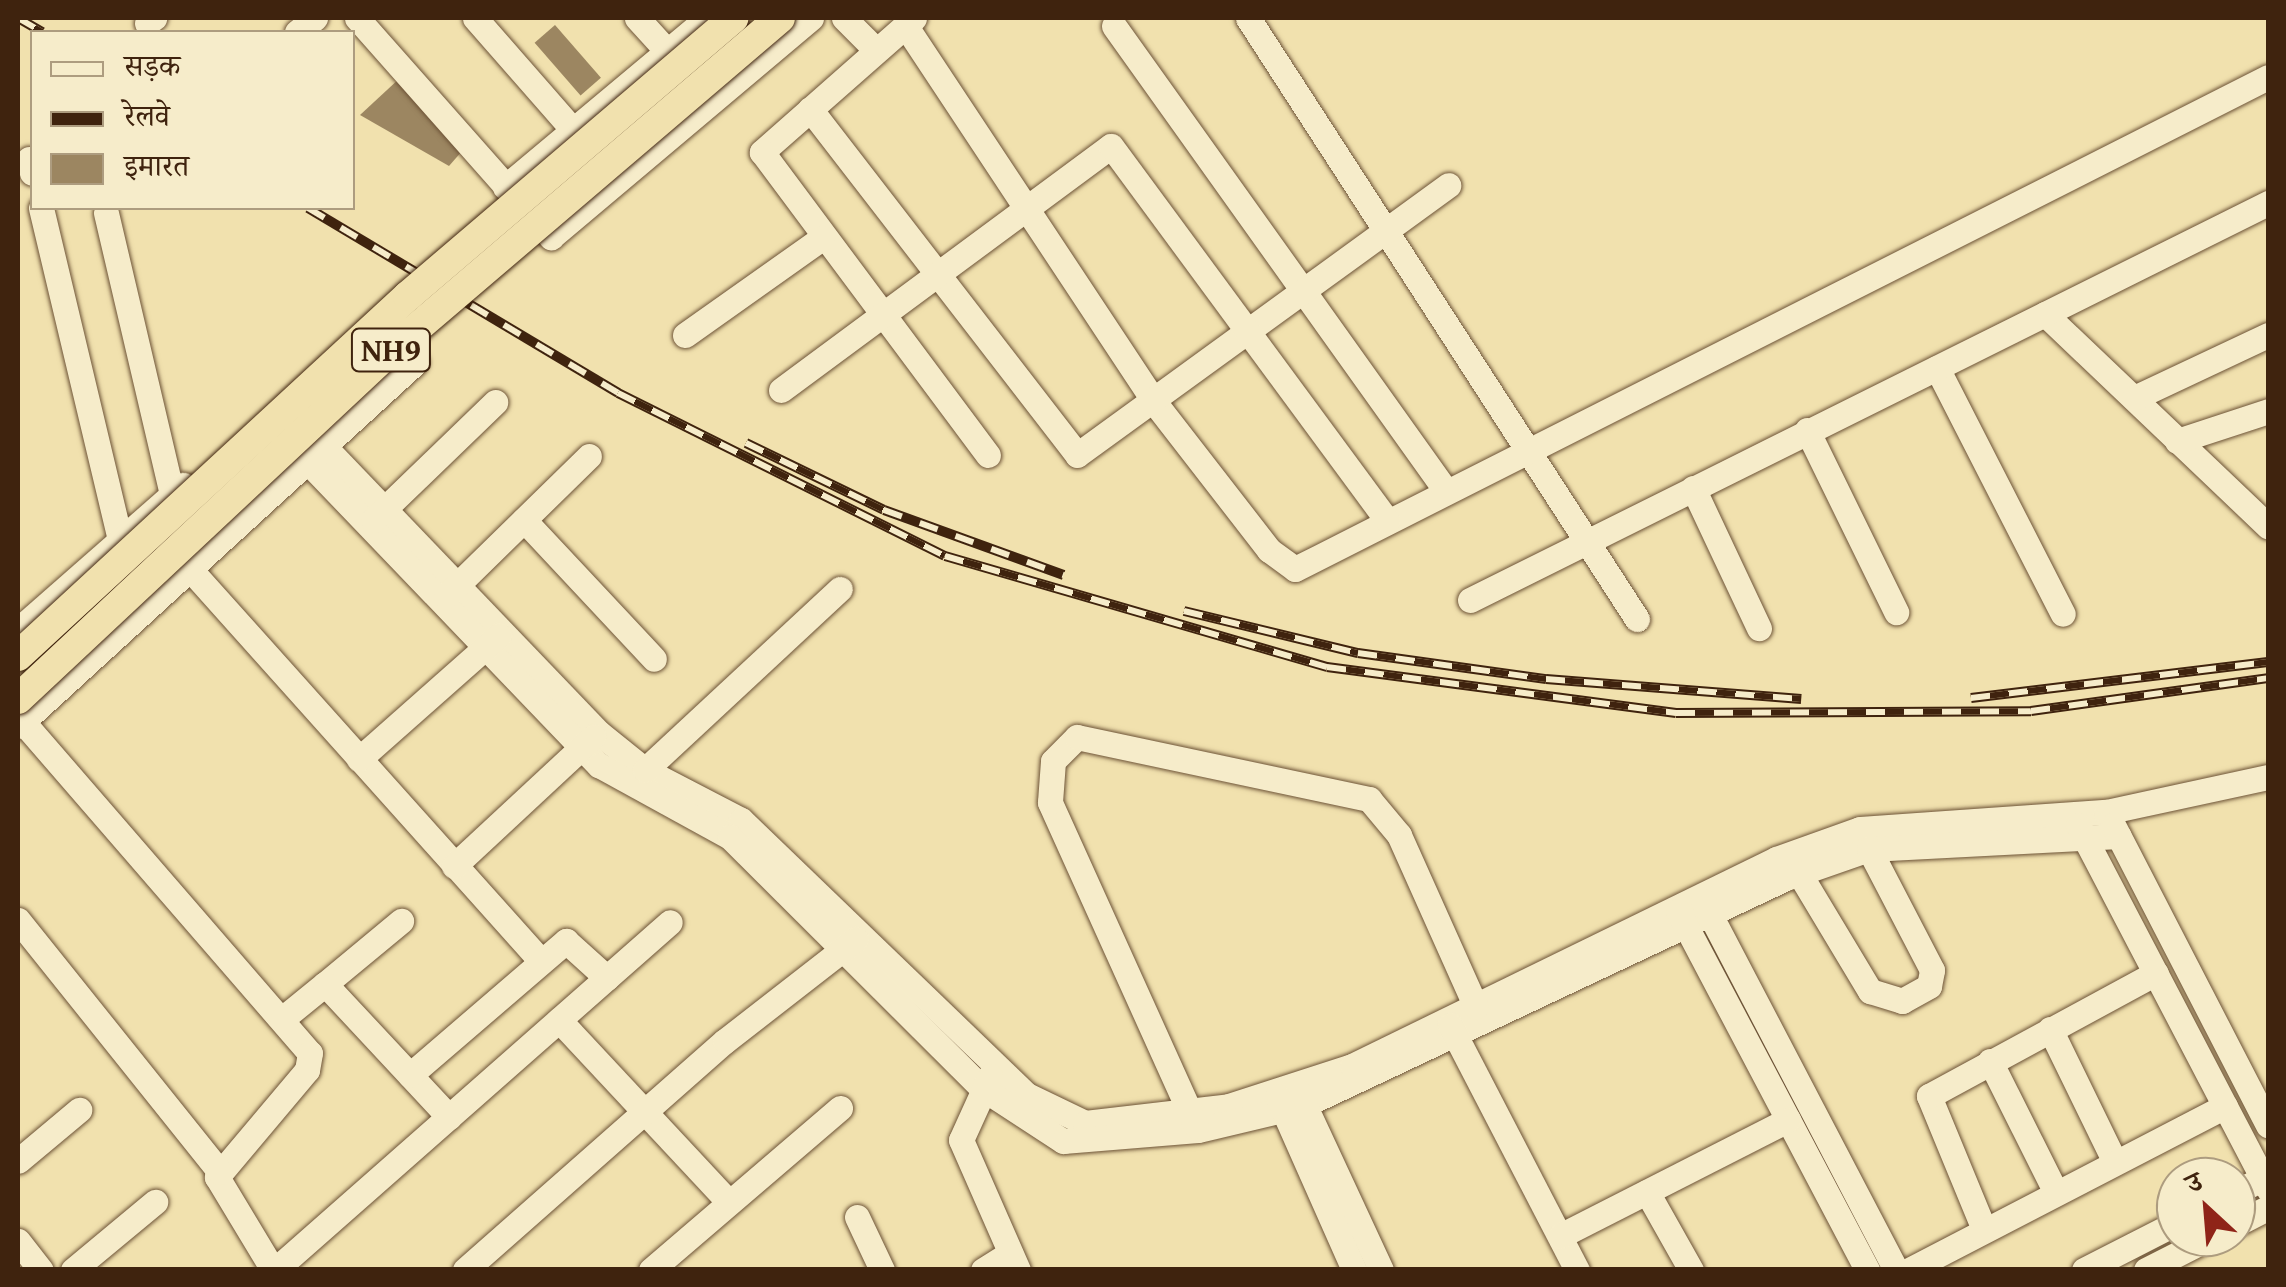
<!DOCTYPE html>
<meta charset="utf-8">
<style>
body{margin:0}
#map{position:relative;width:2286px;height:1287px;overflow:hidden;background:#f1e1ae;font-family:"Gentium Book Plus","Noto Serif Devanagari",serif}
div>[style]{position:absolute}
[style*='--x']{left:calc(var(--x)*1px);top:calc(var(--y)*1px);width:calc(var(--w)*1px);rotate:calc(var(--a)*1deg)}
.building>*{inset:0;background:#9c8661;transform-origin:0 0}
.roads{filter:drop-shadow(0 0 2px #6c5236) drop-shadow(0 0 2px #6c5236)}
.minor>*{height:25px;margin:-12.5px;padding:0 12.5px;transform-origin:12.5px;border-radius:12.5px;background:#f6ecca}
.rail>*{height:10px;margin-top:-5px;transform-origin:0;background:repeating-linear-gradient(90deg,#f6ecca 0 19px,#3f230e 0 38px);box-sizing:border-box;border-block:2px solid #3f230e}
.bridges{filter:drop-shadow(0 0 2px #3f230e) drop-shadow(0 0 2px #3f230e)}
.major-bridge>*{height:30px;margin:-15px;padding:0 15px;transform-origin:15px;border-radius:15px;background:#f1e1ae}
span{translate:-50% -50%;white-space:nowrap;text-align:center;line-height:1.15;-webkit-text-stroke:8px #f6ecca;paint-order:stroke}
.shield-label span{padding:2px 8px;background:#f6ecca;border:2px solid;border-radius:8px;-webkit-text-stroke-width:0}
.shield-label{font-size:32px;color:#3f230e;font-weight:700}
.frame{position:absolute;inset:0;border:20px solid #3f230e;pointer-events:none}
.legend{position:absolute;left:30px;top:30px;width:325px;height:180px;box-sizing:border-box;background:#f6ecca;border:2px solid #ad9c7f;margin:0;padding:12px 18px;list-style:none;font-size:30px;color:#3f230e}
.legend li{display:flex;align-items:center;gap:20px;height:50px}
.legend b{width:50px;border:2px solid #ad9c7f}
.north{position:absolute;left:2156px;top:1157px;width:100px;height:100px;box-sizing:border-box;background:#f6ecca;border:2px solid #ad9c7f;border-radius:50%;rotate:334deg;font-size:28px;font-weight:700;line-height:40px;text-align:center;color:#3f230e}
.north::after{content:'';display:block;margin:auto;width:35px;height:45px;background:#8f2418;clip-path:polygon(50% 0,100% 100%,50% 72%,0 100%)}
</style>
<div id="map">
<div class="building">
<i style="left:555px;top:25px;width:70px;height:27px;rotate:49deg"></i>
<i style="clip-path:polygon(401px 77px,463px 150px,449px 166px,360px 115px)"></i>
</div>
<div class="roads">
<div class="minor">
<i style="--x:357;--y:18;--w:293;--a:48.5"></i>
<i style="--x:551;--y:237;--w:340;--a:-40.1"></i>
<i style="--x:475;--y:18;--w:149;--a:48.8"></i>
<i style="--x:637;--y:18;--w:45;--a:47.7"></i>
<i style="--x:844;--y:18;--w:45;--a:45"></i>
<i style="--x:914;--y:18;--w:203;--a:138.6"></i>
<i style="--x:762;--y:152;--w:378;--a:53.3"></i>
<i style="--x:1248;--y:18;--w:716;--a:57.09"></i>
<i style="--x:147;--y:23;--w:9;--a:-36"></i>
<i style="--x:905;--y:25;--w:453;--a:56.5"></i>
<i style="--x:1155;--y:403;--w:186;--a:52.2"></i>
<i style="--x:1269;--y:550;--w:32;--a:36"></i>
<i style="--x:1295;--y:569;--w:1090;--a:-26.82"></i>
<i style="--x:1114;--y:26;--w:571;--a:54.47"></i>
<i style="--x:297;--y:32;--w:23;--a:-38"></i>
<i style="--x:810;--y:109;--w:437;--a:52.3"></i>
<i style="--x:1077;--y:455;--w:459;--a:-36"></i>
<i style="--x:29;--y:159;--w:14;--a:78"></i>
<i style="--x:505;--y:187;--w:263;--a:-39.9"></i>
<i style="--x:41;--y:208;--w:340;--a:76.6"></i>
<i style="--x:106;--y:213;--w:289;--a:76.8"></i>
<i style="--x:2045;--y:314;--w:308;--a:43.6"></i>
<i style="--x:685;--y:335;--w:168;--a:-35.3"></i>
<i style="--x:1937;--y:368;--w:276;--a:62.9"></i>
<i style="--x:781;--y:390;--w:410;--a:-36.5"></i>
<i style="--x:1111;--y:146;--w:466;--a:53.6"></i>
<i style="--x:2134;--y:398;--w:148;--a:-25.2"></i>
<i style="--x:294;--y:415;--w:441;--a:46.2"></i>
<i style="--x:599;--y:733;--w:59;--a:38.8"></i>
<i style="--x:645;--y:770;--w:108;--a:27.5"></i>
<i style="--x:741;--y:820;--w:397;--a:43.9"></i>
<i style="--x:1027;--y:1095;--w:64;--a:25.8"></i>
<i style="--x:1085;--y:1123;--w:145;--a:-6.7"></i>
<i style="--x:1229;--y:1106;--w:129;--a:-18"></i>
<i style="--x:1352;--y:1066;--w:472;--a:-26"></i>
<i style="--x:1776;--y:859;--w:89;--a:-19.7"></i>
<i style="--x:1860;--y:829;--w:247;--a:-4"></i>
<i style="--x:2106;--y:812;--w:166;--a:-12.2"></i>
<i style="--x:1807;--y:430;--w:203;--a:63.9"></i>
<i style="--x:2177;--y:441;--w:96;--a:-18.2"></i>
<i style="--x:307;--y:461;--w:422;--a:46.2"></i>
<i style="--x:599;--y:765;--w:149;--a:28.8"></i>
<i style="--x:730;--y:837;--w:356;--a:44.9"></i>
<i style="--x:982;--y:1088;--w:97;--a:33.2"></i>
<i style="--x:1063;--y:1141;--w:135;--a:-4.7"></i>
<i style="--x:1198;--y:1130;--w:109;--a:-13.3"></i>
<i style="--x:1304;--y:1105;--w:533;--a:-25.22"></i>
<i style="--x:1786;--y:878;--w:88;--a:-19.3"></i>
<i style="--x:1869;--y:849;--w:250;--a:-3"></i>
<i style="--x:1693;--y:488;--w:155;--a:64.8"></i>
<i style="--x:373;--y:520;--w:170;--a:-44"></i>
<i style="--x:524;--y:520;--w:190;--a:46.9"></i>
<i style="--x:189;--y:568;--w:528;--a:48.15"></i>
<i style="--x:446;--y:596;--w:200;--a:-44.4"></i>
<i style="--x:1470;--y:600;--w:891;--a:-26.45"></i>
<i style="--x:18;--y:630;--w:220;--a:-41.3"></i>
<i style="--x:23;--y:722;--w:438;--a:49.1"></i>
<i style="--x:310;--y:1053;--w:17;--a:100"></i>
<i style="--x:307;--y:1070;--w:140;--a:130.1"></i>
<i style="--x:217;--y:1177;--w:109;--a:58.9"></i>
<i style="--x:18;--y:726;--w:539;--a:-42.45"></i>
<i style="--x:359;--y:759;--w:187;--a:-41.5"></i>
<i style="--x:645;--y:770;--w:266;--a:-42.9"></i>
<i style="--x:2078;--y:825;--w:411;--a:62.4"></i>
<i style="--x:2113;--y:825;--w:338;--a:62.7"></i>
<i style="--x:454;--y:866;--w:190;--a:-42.9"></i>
<i style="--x:1799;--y:873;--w:138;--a:59"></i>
<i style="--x:1870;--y:991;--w:34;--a:17"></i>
<i style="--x:1902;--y:1001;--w:31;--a:-29"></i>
<i style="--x:1929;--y:986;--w:16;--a:-79"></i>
<i style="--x:1932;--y:970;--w:136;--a:-117.5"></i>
<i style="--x:1703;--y:901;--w:416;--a:62.4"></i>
<i style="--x:1678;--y:911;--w:406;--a:62.2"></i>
<i style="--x:18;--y:920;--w:323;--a:51.3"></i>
<i style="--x:325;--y:984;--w:99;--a:-39.7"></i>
<i style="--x:282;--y:1019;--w:55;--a:-39.1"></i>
<i style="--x:325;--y:984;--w:182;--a:47"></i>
<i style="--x:559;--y:1020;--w:248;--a:47"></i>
<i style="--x:1450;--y:1025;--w:276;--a:62.6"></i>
<i style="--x:2050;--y:1029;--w:146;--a:64"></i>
<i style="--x:1990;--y:1061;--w:145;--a:63.4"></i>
<i style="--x:410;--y:1075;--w:206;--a:-40.7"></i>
<i style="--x:566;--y:941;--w:55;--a:42.1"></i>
<i style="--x:990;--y:1076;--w:70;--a:114.4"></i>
<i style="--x:961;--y:1140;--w:142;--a:66.3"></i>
<i style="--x:1298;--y:1091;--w:197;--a:65.1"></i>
<i style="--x:1277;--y:1096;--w:190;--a:66.1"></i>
<i style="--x:1196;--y:1126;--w:355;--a:-114.3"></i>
<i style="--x:1050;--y:802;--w:41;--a:-85.8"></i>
<i style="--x:1053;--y:761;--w:34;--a:-45"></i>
<i style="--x:1077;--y:737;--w:299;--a:12"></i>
<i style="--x:1369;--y:799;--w:47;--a:50.2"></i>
<i style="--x:1399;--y:835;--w:188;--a:65.9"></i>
<i style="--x:18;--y:1161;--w:80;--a:-39.9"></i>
<i style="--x:1647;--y:1192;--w:90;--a:60.6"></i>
<i style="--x:2236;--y:1192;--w:36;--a:-27"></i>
<i style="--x:857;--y:1217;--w:59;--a:64.7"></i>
<i style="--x:2236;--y:1224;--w:36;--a:-27"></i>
<i style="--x:1983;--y:1227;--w:142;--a:-112.4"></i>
<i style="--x:1929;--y:1096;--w:258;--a:-28.5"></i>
<i style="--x:1560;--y:1236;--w:256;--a:-27"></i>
<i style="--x:18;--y:1241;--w:37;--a:52"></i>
<i style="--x:73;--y:1270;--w:107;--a:-39.7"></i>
<i style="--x:275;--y:1270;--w:526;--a:-41.38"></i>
<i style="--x:465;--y:1270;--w:346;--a:-41.4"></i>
<i style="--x:725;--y:1041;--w:166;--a:-37.9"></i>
<i style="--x:651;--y:1270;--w:249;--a:-40.6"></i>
<i style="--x:983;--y:1270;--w:32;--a:-32"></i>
<i style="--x:1909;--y:1270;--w:356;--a:-27.4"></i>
<i style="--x:2084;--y:1270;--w:103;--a:-27.1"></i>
<i style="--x:2146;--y:1270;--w:73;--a:-26.9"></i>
</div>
</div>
<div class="rail">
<i style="--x:18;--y:18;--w:28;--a:30"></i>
<i style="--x:308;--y:208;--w:361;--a:30.8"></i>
<i style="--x:618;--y:393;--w:365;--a:26.5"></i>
<i style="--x:945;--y:556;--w:398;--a:16.2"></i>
<i style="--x:1327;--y:667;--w:352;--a:7.5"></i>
<i style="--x:1676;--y:713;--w:355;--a:-0.3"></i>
<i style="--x:2031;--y:711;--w:239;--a:-7.9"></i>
<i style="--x:746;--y:443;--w:153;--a:25.9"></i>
<i style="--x:884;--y:510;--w:191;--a:19.9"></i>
<i style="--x:1184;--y:611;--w:179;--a:13.6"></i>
<i style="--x:1358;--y:653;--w:190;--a:7.9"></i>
<i style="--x:1546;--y:679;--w:256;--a:4.5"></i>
<i style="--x:1971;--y:698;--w:299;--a:-6.9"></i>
</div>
<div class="bridges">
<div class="major-bridge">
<i style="--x:18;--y:656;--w:531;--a:-42.71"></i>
<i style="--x:408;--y:296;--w:428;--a:-40.5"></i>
<i style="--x:18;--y:699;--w:512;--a:-43.1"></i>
<i style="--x:392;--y:349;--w:510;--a:-40.47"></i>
</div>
</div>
<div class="shield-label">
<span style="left:391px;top:350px">NH9</span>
</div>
<div class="frame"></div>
<ul class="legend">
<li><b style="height:12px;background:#f6ecca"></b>सड़क</li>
<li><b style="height:12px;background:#3f230e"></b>रेलवे</li>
<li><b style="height:28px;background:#9c8661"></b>इमारत</li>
</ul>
<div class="north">उ</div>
</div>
